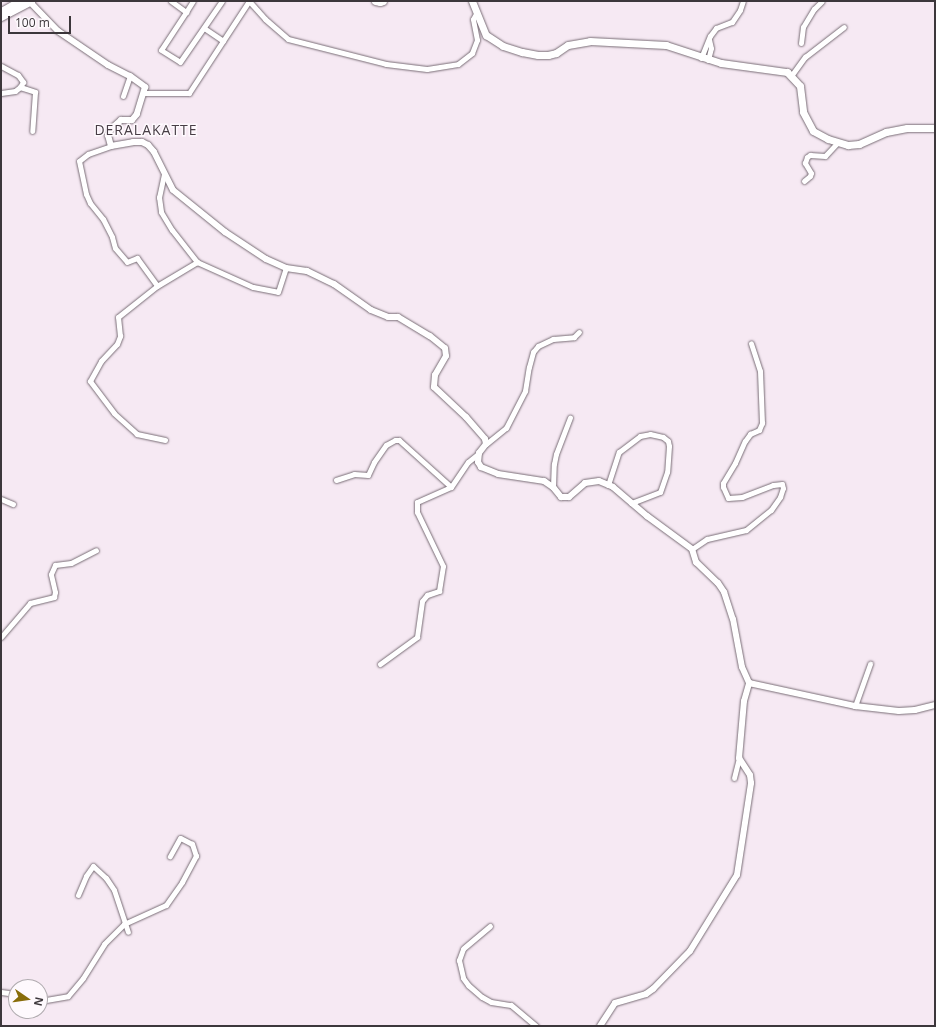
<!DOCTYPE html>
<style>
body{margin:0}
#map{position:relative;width:936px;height:1027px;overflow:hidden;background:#f6e9f3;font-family:"Open Sans",sans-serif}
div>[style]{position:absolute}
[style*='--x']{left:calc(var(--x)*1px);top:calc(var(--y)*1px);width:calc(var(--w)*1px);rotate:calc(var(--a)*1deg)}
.roads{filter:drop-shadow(0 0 1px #796d76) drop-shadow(0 0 1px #796d76)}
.minor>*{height:5px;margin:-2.5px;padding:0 2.5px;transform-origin:2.5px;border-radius:2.5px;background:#fff}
.tertiary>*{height:6px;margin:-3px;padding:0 3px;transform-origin:3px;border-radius:3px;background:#fff}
.secondary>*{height:7px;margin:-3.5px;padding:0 3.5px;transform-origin:3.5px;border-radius:3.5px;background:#fff}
span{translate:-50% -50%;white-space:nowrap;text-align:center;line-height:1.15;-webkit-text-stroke:3px #fef9fd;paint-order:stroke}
.quarter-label{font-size:14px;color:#473d45;letter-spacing:1px}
.frame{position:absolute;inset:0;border:2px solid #3c373b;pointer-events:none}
.north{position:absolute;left:8px;top:979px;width:40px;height:40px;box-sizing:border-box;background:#fef9fd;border:1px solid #b0abaf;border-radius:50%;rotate:103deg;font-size:11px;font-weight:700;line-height:16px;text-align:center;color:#3c373b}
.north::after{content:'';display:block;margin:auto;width:14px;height:18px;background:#886c0a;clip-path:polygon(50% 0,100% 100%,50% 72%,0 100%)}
.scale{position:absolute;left:8px;top:16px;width:63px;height:18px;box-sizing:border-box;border:2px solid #3c373b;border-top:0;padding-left:5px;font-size:12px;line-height:14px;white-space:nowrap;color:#3c373b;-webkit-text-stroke:3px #fef9fd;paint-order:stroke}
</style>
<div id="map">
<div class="roads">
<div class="minor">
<i style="--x:171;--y:1;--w:19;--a:36"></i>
<i style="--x:186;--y:12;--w:45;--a:123.3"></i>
<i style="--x:161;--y:50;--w:22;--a:32"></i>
<i style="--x:180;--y:62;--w:74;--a:-55.5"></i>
<i style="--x:249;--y:1;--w:24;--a:48"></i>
<i style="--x:265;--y:19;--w:30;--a:41"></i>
<i style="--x:288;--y:39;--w:101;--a:14.3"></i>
<i style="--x:386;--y:64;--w:41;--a:7"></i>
<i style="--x:427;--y:69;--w:31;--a:-9"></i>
<i style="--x:458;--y:64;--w:18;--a:-38"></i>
<i style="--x:472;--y:53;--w:14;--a:-69"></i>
<i style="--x:477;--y:40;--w:21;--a:-101"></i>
<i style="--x:473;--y:19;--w:8;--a:-60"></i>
<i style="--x:186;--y:12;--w:13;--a:-58"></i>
<i style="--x:204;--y:28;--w:23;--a:34"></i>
<i style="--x:801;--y:43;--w:16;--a:-83"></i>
<i style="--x:803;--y:27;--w:21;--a:-59"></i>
<i style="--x:814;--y:9;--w:11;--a:-45"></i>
<i style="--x:701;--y:58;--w:24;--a:-68"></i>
<i style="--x:710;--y:36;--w:10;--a:-53"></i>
<i style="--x:716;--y:28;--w:17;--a:-21"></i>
<i style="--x:732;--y:22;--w:14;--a:-56"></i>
<i style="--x:740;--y:10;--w:9;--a:-72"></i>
<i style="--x:708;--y:60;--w:12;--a:-76"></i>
<i style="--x:711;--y:48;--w:9;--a:-103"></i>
<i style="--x:1;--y:66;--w:19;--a:28"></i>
<i style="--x:18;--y:75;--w:9;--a:54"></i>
<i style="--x:23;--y:82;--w:6;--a:121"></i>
<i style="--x:20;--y:87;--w:6;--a:141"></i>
<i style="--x:15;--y:91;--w:14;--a:172"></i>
<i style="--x:791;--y:76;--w:24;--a:-54"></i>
<i style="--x:805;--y:57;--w:49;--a:-37.6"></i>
<i style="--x:20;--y:87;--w:16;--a:18"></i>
<i style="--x:35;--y:92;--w:39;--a:94"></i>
<i style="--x:143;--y:93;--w:46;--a:0"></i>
<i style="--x:189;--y:93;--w:110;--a:-56.9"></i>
<i style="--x:123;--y:96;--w:21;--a:-71"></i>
<i style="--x:111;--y:146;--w:24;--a:161"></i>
<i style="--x:88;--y:154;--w:11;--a:142"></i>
<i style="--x:79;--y:161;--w:34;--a:78"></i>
<i style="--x:86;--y:194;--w:10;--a:66"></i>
<i style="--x:90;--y:203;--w:21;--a:51"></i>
<i style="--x:103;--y:219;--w:20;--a:63"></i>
<i style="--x:112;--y:237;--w:11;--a:75"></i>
<i style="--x:115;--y:248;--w:18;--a:49"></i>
<i style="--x:127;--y:262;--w:11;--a:-22"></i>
<i style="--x:137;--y:258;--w:34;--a:54"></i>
<i style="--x:164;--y:174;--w:24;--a:102"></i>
<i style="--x:159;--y:197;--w:15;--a:82"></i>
<i style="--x:161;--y:212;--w:21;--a:59"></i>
<i style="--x:172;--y:230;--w:41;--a:52"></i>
<i style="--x:197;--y:262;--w:61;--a:24.1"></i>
<i style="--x:253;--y:287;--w:25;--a:11"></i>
<i style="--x:278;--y:292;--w:25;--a:-72"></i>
<i style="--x:804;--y:181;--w:8;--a:-40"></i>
<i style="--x:810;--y:176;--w:3;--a:-72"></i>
<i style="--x:811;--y:173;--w:12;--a:-121"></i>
<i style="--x:805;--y:163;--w:6;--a:-72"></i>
<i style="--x:807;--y:157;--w:4;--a:-34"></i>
<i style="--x:810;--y:155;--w:15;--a:4"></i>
<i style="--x:825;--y:156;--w:19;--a:-47"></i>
<i style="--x:165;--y:440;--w:29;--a:-168"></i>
<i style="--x:137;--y:434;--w:31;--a:-138"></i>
<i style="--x:114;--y:413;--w:40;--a:-127"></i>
<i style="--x:90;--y:381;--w:23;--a:-61"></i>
<i style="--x:101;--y:361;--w:23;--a:-47"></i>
<i style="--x:117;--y:344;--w:9;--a:-69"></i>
<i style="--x:120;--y:336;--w:19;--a:-96"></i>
<i style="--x:118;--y:317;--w:50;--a:-38.5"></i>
<i style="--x:157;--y:286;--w:47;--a:-31"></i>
<i style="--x:486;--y:444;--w:26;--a:-39"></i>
<i style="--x:506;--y:428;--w:42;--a:-62.8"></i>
<i style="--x:525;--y:391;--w:24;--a:-81"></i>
<i style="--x:529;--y:367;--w:16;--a:-75"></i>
<i style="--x:533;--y:352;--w:8;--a:-50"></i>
<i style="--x:538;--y:346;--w:17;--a:-25"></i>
<i style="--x:553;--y:339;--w:21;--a:-5"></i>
<i style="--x:574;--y:337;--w:7;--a:-45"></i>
<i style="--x:336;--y:480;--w:19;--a:-18"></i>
<i style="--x:354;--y:474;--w:14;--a:4"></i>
<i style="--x:368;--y:475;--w:14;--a:-65"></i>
<i style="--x:374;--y:462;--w:21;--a:-55"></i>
<i style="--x:386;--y:445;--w:10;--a:-29"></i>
<i style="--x:395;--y:440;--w:4;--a:0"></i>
<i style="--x:399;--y:440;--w:70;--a:42.1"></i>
<i style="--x:608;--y:485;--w:35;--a:-72"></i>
<i style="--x:619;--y:452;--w:26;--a:-37"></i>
<i style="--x:640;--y:436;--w:10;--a:-11"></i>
<i style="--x:650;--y:434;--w:13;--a:13"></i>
<i style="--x:663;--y:437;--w:6;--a:39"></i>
<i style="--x:668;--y:441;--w:5;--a:79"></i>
<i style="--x:669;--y:446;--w:26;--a:94"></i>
<i style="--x:667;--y:472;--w:21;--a:109"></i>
<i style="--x:660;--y:492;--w:31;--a:159"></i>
<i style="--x:553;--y:487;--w:23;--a:-88"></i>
<i style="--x:554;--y:464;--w:10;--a:-79"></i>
<i style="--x:556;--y:454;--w:39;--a:-69"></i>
<i style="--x:1;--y:499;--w:13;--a:23"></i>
<i style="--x:692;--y:549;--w:18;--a:-34"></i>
<i style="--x:707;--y:539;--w:40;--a:-13"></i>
<i style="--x:746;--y:530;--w:32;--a:-39"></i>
<i style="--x:771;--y:510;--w:16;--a:-55"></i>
<i style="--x:780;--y:497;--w:9;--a:-72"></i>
<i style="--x:783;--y:488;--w:4;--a:-104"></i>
<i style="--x:782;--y:484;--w:9;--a:174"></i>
<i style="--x:773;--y:485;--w:33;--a:159"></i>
<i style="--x:742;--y:497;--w:14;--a:176"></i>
<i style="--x:728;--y:498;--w:12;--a:-114"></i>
<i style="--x:723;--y:487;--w:4;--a:-90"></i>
<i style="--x:723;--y:483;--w:23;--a:-59"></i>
<i style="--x:735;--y:463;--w:24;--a:-66"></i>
<i style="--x:745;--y:441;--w:9;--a:-54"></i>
<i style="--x:750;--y:434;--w:10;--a:-24"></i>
<i style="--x:759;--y:430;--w:8;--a:-67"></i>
<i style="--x:762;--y:423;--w:52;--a:-92.2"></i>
<i style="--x:760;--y:371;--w:29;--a:-108"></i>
<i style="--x:1;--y:637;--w:45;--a:-49.5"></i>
<i style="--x:30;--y:603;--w:25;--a:-14"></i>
<i style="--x:54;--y:597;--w:5;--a:-79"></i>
<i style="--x:55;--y:592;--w:18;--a:-103"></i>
<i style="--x:51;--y:574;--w:10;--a:-66"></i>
<i style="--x:55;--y:565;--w:16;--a:-7"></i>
<i style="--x:71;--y:563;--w:28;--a:-27"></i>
<i style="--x:380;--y:664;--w:46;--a:-36.1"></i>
<i style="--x:417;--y:637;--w:36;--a:-82"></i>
<i style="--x:422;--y:601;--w:8;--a:-50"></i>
<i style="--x:427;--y:595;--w:13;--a:-18"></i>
<i style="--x:439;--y:591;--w:25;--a:-81"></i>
<i style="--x:443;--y:566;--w:60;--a:-115.7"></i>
<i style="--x:417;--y:512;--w:10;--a:-90"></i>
<i style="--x:417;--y:502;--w:37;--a:-24"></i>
<i style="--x:451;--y:487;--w:30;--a:-56"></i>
<i style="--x:468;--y:462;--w:14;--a:-39"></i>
<i style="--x:855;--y:706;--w:45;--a:-70.3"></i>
<i style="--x:734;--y:778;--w:21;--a:-76"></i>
<i style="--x:78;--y:895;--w:21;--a:-67"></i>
<i style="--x:86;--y:876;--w:12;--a:-55"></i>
<i style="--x:93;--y:866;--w:18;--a:43"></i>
<i style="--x:106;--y:878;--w:14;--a:56"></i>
<i style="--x:114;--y:890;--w:44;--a:71.6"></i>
<i style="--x:490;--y:926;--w:35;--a:140"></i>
<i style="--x:463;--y:949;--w:12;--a:110"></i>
<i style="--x:459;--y:960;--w:18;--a:77"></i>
<i style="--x:463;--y:978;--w:9;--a:54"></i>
<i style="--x:468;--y:985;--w:18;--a:41"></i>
<i style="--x:482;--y:997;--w:10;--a:29"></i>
<i style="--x:491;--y:1002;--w:20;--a:9"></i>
<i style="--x:511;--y:1005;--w:33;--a:40"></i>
<i style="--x:1;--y:992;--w:15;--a:8"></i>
<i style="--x:40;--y:999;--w:6;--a:9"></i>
<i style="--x:46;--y:1000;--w:22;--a:-10"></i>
<i style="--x:68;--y:996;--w:23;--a:-50"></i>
<i style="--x:83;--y:978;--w:40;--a:-58"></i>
<i style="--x:104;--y:944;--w:28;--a:-45"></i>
<i style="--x:124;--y:924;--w:46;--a:-24.3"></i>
<i style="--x:166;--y:905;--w:28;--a:-55"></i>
<i style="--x:182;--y:882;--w:30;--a:-62"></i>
<i style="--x:196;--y:856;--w:13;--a:-108"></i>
<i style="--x:192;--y:844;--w:13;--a:-153"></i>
<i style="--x:180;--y:838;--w:21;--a:119"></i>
</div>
<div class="tertiary">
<i style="--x:29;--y:1;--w:42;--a:46"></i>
<i style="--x:58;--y:31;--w:60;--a:34.2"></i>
<i style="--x:108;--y:65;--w:25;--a:27"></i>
<i style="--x:130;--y:76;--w:19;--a:36"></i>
<i style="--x:145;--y:87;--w:28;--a:107"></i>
<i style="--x:137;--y:114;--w:8;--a:130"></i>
<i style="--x:132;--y:120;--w:11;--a:180"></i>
<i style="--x:121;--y:120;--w:13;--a:138"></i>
<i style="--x:111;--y:129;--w:7;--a:117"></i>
<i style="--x:108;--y:135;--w:11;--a:75"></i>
<i style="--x:111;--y:146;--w:22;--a:-10"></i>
<i style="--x:133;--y:142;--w:9;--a:0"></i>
<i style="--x:142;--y:142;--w:7;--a:27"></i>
<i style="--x:148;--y:145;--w:9;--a:49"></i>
<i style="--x:154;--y:152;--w:42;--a:63.4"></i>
<i style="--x:173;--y:190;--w:67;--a:38.9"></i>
<i style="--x:225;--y:232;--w:49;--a:33.4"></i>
<i style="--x:266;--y:259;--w:22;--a:24"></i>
<i style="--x:286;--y:268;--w:21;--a:8"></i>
<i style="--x:307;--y:271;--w:30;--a:26"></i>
<i style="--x:334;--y:284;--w:45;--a:35.1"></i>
<i style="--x:371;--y:310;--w:18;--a:22"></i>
<i style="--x:388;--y:317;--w:10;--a:0"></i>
<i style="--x:398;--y:317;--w:37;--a:31"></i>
<i style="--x:430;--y:336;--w:19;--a:39"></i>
<i style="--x:445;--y:348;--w:8;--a:83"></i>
<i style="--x:446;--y:356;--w:22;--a:120"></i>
<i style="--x:435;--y:375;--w:12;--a:95"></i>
<i style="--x:434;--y:387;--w:44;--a:43.2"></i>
<i style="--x:466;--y:417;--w:29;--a:49"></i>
<i style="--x:485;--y:439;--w:5;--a:79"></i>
<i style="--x:486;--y:444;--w:11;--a:128"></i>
<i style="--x:479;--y:453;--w:9;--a:96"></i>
<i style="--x:478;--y:462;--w:6;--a:59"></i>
<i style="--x:481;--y:467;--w:18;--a:22"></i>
<i style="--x:498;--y:474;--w:47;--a:8.7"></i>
<i style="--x:544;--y:481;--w:11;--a:34"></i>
<i style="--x:553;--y:487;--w:13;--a:51"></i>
<i style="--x:561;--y:497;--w:8;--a:0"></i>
<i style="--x:569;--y:497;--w:21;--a:-41"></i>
<i style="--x:585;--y:483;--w:14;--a:-8"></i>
<i style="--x:599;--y:481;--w:15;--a:23"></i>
<i style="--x:613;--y:487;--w:45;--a:40.5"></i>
<i style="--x:647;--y:516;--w:56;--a:36.3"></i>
<i style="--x:692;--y:549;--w:14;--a:73"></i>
<i style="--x:696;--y:562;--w:30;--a:44"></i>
<i style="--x:718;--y:583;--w:11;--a:56"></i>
<i style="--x:724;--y:592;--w:28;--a:72"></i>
<i style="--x:733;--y:619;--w:49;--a:79.4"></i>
<i style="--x:742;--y:667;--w:17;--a:66"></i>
<i style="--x:749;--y:683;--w:108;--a:12.2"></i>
<i style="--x:855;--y:706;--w:44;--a:6.5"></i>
<i style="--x:899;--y:711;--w:16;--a:-4"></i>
<i style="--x:915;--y:710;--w:21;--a:-14"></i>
<i style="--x:600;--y:1026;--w:27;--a:-57"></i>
<i style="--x:615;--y:1003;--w:32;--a:-16"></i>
<i style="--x:646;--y:994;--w:9;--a:-36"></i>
<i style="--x:653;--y:989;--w:53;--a:-45.8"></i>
<i style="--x:690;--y:951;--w:89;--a:-58.3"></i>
<i style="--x:737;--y:875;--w:93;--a:-81.3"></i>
<i style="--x:751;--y:783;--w:8;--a:-97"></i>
<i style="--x:750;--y:775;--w:20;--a:-123"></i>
<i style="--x:739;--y:758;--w:57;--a:-85"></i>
<i style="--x:744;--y:701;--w:19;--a:-74"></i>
</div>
<div class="secondary">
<i style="--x:375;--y:1;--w:5;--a:11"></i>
<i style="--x:380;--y:2;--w:3;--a:-18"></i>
<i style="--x:472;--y:1;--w:37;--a:68"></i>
<i style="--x:486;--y:35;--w:20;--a:33"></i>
<i style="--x:503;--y:46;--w:20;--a:18"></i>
<i style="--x:522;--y:52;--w:16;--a:11"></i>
<i style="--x:538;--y:55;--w:10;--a:0"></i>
<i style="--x:548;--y:55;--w:8;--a:-14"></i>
<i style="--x:556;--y:53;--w:14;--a:-34"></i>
<i style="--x:568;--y:45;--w:22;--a:-10"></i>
<i style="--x:590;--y:41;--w:76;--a:3"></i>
<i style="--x:666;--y:45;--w:58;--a:18.1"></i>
<i style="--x:721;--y:63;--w:67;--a:7.8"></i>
<i style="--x:787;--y:72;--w:19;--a:47"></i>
<i style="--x:800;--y:86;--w:26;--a:83"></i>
<i style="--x:803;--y:112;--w:21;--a:62"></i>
<i style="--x:813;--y:131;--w:17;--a:28"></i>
<i style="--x:828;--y:139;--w:21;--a:17"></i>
<i style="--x:848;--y:145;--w:11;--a:-5"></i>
<i style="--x:859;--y:144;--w:30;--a:-24"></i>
<i style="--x:886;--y:132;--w:21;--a:-11"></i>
<i style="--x:907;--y:128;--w:28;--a:0"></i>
<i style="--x:1;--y:11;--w:21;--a:-29"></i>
<i style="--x:1;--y:17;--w:34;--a:-28"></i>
</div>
</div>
<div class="quarter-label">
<span style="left:146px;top:130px">DERALAKATTE</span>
</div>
<div class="frame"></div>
<div class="north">N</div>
<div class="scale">100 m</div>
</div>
